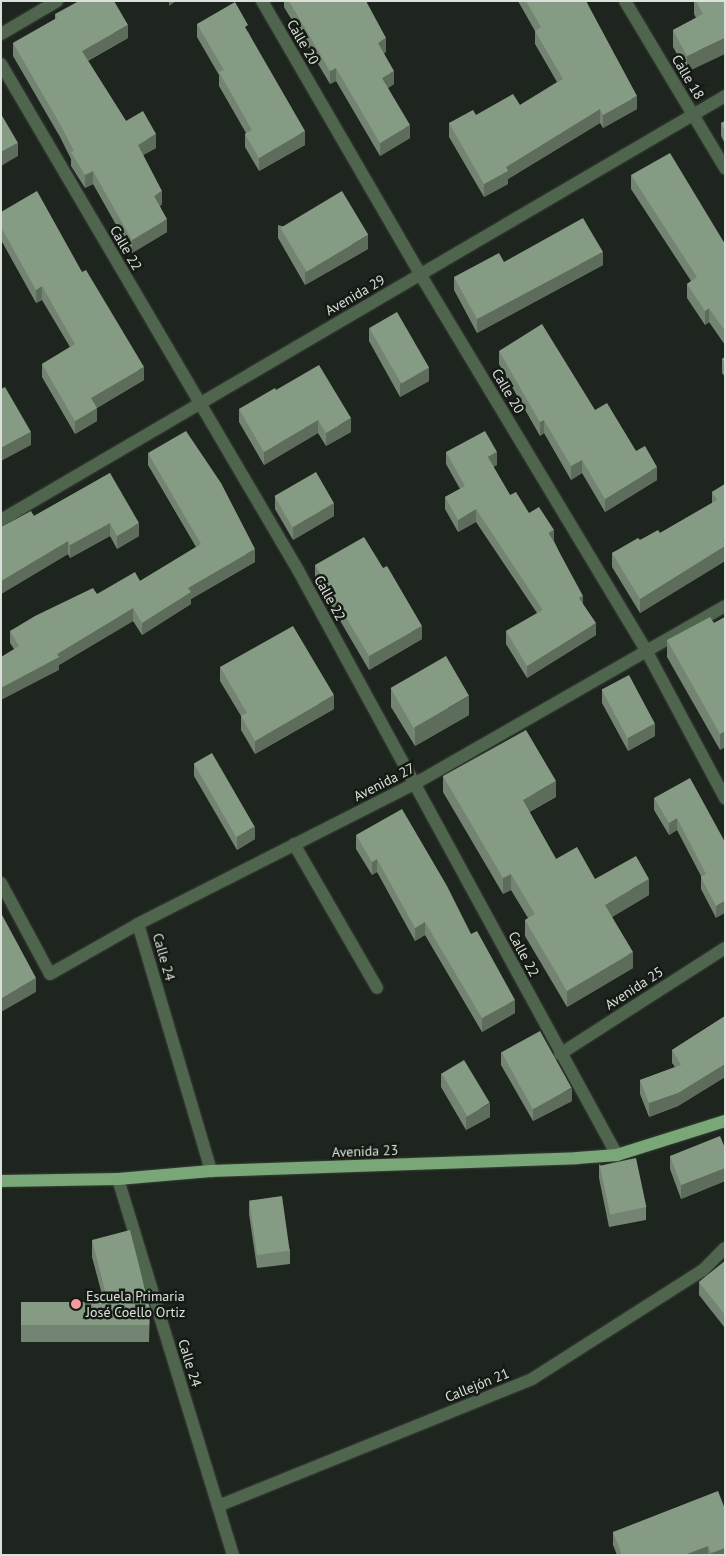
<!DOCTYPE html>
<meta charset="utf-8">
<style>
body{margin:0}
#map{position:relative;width:726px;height:1556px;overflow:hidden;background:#1e251e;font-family:"PT Sans",sans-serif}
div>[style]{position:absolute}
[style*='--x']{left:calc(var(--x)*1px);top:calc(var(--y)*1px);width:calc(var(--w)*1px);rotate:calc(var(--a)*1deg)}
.roads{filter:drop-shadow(0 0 1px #383f38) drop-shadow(0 0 1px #383f38)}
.minor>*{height:12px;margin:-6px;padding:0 6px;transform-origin:6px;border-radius:6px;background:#4f654d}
.major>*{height:12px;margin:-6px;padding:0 6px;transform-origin:6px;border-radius:6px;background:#79a777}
.wall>*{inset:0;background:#738572}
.shaded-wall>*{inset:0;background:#5e6c5c}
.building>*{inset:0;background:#869b84;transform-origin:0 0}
.dots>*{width:14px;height:14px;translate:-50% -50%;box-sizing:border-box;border:2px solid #151b14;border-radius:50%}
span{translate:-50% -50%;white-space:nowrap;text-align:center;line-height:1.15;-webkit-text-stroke:5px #151b14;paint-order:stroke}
.street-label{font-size:14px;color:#dbe0db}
.poi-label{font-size:14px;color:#dbe0db}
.left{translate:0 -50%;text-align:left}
.frame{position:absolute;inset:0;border:2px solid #dbe0db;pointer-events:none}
</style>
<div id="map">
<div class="roads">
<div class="minor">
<i style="--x:262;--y:1;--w:315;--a:59.9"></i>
<i style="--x:420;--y:274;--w:441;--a:59"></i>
<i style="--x:647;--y:652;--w:166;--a:61.9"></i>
<i style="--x:625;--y:1;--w:195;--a:59.1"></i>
<i style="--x:1;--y:34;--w:65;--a:-30.5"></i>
<i style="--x:1;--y:64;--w:587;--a:59.59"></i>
<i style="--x:298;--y:570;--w:666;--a:61.4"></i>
<i style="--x:1;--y:520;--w:839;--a:-30.35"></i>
<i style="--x:294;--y:844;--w:166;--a:60"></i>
<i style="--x:1;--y:883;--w:103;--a:61.7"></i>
<i style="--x:50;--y:974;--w:101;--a:-29.6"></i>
<i style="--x:138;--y:924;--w:312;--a:-26.9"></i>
<i style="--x:416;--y:783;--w:356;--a:-29.8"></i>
<i style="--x:138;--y:924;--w:258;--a:73.5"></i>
<i style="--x:560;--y:1054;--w:196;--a:-32.7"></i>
<i style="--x:118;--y:1179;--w:393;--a:73"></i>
<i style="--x:218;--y:1506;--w:339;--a:-22"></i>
<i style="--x:532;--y:1379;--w:203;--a:-32.5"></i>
<i style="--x:703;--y:1270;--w:31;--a:-45"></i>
</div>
<div class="major">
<i style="--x:1;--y:1181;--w:117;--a:-1"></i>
<i style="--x:118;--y:1179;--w:93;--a:-4.9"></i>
<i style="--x:211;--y:1171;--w:366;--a:-2"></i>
<i style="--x:577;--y:1158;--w:40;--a:-4.3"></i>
<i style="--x:617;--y:1155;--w:113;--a:-17.5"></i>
</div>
</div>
<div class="wall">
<i style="clip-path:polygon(284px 1px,366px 1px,386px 52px,384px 53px,394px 84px,388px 88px,410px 138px,380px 156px,336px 81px,330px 84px,284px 7px)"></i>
<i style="clip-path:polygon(518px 1px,586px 1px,637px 109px,603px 128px,600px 123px,508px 179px,508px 184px,484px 197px,449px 137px,449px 123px,520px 105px,557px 82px,535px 44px,535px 31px)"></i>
<i style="clip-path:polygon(694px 1px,725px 1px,687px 72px,673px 47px,673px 30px,696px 18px,694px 14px)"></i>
<i style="clip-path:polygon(55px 14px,128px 38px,88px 61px,126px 121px,156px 148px,143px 155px,162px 204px,160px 206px,167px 232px,132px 253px,93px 184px,85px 188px,71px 166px,71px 159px,60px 137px,13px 56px,13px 43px,55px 19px)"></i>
<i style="clip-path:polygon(197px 24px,248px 32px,305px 145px,259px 171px,245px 147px,245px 134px,246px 133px,219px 86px,219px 75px,197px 37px)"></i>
<i style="clip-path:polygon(725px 121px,725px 144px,721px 136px,721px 123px)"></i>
<i style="clip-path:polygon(631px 175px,725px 244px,725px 345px,709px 322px,705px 325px,687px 298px,687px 284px,691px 281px,631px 189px)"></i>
<i style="clip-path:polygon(1px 212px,82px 272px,144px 380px,97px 408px,97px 421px,75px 434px,42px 377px,42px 364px,70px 347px,42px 300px,36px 303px,1px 240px)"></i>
<i style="clip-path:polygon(278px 225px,368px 249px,305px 285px,278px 238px)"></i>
<i style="clip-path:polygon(504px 262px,603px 265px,477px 333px,454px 290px,454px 277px)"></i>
<i style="clip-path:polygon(369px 328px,429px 381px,400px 397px,369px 341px)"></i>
<i style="clip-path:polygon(499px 351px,595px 410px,636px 451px,657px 480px,605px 512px,582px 473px,571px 480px,544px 433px,540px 436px,499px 364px)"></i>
<i style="clip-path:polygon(725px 357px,725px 377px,722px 373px,722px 359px)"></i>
<i style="clip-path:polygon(276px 390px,351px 432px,326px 446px,318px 433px,264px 465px,239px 422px,239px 409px)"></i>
<i style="clip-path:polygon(446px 452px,497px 465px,493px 467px,510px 495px,529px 513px,554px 541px,583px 604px,596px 635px,527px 678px,506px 644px,506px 631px,537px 613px,476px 522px,458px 532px,445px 509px,445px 497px,460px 489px,446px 464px)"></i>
<i style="clip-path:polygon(148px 453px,255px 562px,191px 599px,191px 604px,142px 635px,133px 621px,59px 665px,59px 670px,14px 649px,10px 643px,10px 631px,97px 594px,140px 581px,196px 547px,148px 465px)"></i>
<i style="clip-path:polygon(110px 473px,139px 536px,117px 549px,110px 536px,70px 558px,68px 554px,1px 594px,1px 527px,34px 516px)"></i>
<i style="clip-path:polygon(725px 484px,725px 561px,640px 613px,612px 567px,612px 553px,640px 540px,660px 533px,712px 503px,712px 492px)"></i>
<i style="clip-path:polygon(275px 496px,334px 516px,293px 540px,275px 509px)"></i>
<i style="clip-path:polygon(315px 565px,422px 639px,369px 670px,315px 578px)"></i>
<i style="clip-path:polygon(725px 617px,725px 747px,720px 750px,667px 657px,667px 640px,714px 623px)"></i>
<i style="clip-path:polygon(220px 667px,334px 709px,255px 754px,241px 730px,241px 716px,220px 681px)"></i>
<i style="clip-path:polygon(391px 688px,469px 715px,415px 746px,391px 707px)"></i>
<i style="clip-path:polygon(602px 690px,655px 736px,628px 751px,602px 703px)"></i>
<i style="clip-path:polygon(194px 763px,255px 839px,237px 850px,194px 776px)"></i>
<i style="clip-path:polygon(443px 776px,556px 797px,529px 812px,556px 859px,595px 879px,649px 895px,612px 917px,633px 968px,567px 1007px,525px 936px,525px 920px,528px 918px,511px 890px,503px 894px,443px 792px)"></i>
<i style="clip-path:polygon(654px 798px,725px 842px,716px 918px,701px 889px,701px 876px,677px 830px,669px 835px,654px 810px)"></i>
<i style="clip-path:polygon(356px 835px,471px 934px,515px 1013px,482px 1032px,425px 935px,415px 941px,377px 872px,372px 875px,356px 849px)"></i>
<i style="clip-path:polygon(725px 1016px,725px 1077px,678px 1106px,649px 1117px,640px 1094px,640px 1080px,675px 1067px,672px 1063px,672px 1050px)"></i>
<i style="clip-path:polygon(501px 1052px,572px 1101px,533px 1121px,501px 1065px)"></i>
<i style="clip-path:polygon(441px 1073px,490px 1117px,466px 1130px,441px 1087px)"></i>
<i style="clip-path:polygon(725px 1148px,725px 1181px,681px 1199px,670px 1169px,670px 1156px)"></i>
<i style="clip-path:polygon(599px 1164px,646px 1207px,646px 1220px,609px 1227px,599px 1178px)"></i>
<i style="clip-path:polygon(249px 1201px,290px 1250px,290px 1264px,257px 1268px,249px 1214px)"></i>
<i style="clip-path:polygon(92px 1240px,150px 1309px,149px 1342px,21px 1342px,21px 1302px,104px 1302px,92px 1257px)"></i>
<i style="clip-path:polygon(725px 1261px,725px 1328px,699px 1295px,699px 1282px)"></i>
<i style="clip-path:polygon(725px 1509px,725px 1555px,617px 1555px,613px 1545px,613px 1532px)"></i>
</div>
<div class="shaded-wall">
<i style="clip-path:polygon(169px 1px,176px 1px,169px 6px)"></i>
<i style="clip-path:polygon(128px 25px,128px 38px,82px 64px,82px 51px)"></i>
<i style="clip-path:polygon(386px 38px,386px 52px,378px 56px,378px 43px)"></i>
<i style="clip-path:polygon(725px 38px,725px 54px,687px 72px,687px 56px)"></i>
<i style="clip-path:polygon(336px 68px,336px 81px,330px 84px,330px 71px)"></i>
<i style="clip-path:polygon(394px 71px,394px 84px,382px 91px,382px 78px)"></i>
<i style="clip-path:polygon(637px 96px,637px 109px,603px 128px,603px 115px)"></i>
<i style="clip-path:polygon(600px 109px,600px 123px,508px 179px,508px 184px,484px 197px,484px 184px,506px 167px)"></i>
<i style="clip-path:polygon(410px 125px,410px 138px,380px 156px,380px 143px)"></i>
<i style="clip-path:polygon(305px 131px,305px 145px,259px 171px,259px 158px)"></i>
<i style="clip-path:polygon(156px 134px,156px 148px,138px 158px,138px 145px)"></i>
<i style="clip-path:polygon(18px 143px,18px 156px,1px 166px,1px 152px)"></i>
<i style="clip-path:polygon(93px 171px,93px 184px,85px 188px,85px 175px)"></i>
<i style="clip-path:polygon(162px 191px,162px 204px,154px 209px,154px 196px)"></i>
<i style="clip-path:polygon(167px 219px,167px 232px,132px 253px,132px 240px)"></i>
<i style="clip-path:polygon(368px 235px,368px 249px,305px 285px,305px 272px)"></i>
<i style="clip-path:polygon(603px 252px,603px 265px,477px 333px,477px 319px)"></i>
<i style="clip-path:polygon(42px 286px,42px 300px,36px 303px,36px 290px)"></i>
<i style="clip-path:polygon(709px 308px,709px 322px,705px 325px,705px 311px)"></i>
<i style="clip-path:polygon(144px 367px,144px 380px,91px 411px,91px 398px)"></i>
<i style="clip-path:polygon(429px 367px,429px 381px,400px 397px,400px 383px)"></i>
<i style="clip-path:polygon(97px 408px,97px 421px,75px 434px,75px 421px)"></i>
<i style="clip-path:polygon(351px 418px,351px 432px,326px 446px,326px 433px)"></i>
<i style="clip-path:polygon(318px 420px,318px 433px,264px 465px,264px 452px)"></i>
<i style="clip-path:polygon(544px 420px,544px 433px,540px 436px,540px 422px)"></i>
<i style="clip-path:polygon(31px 432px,31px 445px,1px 461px,1px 448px)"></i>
<i style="clip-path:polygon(497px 452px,497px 465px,488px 469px,488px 457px)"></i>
<i style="clip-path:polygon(582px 460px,582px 473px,571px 480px,571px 466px)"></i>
<i style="clip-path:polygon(657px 467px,657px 480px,605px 512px,605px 499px)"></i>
<i style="clip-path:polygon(334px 503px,334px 516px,293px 540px,293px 527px)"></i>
<i style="clip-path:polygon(476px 509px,476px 522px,458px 532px,458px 520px)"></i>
<i style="clip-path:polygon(110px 523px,110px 536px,70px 558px,70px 545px)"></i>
<i style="clip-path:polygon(139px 523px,139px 536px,117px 549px,117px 536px)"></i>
<i style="clip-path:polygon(554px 530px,554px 542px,549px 533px)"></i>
<i style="clip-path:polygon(725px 539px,725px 561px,640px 613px,640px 599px)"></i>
<i style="clip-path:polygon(68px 541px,68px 554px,1px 594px,1px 581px)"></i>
<i style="clip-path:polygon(255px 549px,255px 562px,191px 599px,191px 604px,142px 635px,142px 623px,188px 588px)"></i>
<i style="clip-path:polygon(583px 596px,583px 608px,579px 598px)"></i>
<i style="clip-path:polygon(133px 608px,133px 621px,59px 665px,59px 670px,1px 700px,1px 688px)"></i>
<i style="clip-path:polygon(596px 623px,596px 635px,527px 678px,527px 666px)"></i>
<i style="clip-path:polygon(422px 626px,422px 639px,369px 670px,369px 656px)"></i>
<i style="clip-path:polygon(334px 695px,334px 709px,255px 754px,255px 741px)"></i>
<i style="clip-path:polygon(469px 696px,469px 715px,415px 746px,415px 727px)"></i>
<i style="clip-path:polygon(655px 723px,655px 736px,628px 751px,628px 738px)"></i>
<i style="clip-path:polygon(725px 731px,725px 747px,720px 750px,720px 734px)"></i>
<i style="clip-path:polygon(556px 781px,556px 797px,523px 816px,523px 800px)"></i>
<i style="clip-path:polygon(677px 818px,677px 830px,669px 835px,669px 823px)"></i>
<i style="clip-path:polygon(255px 826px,255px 839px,237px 850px,237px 836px)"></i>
<i style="clip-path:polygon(377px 859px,377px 872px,372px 875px,372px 862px)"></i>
<i style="clip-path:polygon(511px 874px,511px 890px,503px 894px,503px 878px)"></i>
<i style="clip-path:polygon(649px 879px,649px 895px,605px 921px,605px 905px)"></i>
<i style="clip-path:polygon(725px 901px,725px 913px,716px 918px,716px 906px)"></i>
<i style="clip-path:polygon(425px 922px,425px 935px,415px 941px,415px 928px)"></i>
<i style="clip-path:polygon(633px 952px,633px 968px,567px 1007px,567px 991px)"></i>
<i style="clip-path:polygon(36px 978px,36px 992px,1px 1012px,1px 999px)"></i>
<i style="clip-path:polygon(515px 1000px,515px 1013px,482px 1032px,482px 1018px)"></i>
<i style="clip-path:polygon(725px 1058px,725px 1077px,678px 1106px,649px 1117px,649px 1103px)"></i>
<i style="clip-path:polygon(572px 1088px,572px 1101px,533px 1121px,533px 1107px)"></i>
<i style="clip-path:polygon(490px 1103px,490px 1117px,466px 1130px,466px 1117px)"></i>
<i style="clip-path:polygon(725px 1168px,725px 1181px,681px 1199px,681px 1185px)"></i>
<i style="clip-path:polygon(708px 1546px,708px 1555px,684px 1555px)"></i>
<i style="clip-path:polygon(725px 1548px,725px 1555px,711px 1555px,711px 1553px)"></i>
</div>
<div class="building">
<i style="clip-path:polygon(79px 1px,114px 1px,128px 25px,82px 51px,126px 121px,143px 111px,156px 134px,138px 145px,162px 191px,154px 196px,167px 219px,132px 240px,93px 171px,85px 175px,71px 152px,74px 151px,60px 124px,13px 43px,57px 18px,55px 14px)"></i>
<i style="clip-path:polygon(289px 1px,366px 1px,386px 38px,378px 43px,394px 71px,382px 78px,410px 125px,380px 143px,336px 68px,330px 71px)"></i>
<i style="clip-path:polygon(526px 1px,586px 1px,637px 96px,603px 115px,600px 109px,506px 167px,508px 171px,484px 184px,449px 123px,473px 110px,476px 115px,513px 94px,520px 105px,563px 79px,535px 31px,541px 27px)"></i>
<i style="clip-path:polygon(696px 1px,725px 1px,725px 38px,687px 56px,673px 30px,703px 14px)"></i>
<i style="clip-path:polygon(235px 2px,248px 25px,245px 27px,305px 131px,259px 158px,245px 134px,252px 130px,219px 72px,224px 70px,197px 24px)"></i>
<i style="clip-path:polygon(1px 114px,18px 143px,1px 152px)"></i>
<i style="clip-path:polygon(725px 121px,725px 131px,721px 123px)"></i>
<i style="clip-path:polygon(670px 153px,725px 244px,725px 331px,709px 308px,705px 311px,687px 284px,697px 277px,631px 175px)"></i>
<i style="clip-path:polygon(37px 191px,82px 272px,86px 270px,144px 367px,91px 398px,97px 408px,75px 421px,42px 364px,75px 344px,42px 286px,36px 290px,1px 227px,1px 212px)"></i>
<i style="left:342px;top:191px;width:51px;height:72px;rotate:59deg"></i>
<i style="clip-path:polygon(583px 218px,603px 252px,477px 319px,454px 277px,499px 253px,504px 262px)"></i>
<i style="left:397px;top:312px;width:64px;height:32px;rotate:60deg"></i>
<i style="clip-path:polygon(542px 324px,595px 410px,607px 403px,636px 451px,645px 446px,657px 467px,605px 499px,582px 460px,571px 466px,544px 420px,540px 422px,499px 351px)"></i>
<i style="clip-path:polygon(725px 357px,725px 363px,722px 359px)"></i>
<i style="clip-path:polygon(319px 365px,351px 418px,326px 433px,318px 420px,264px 452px,239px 409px,275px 388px,276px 390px)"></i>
<i style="clip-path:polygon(5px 387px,31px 432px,1px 448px,1px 389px)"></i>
<i style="clip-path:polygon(186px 431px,221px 483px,255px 549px,188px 588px,191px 592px,142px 623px,133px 608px,57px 654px,59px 657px,1px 688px,1px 657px,19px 646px,10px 631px,35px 616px,93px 588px,97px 594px,135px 572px,140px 581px,201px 544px,148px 453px)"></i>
<i style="clip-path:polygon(485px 431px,497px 452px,488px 457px,510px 495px,516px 492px,529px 513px,539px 507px,554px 530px,549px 533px,583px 596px,579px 598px,596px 623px,527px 666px,506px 631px,543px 610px,476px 509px,458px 520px,445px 497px,465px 486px,446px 452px)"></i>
<i style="left:316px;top:472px;width:36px;height:48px;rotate:60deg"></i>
<i style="clip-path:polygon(110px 473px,139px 523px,117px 536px,110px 523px,70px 545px,68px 541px,1px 581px,1px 527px,31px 511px,34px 516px)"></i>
<i style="clip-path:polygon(725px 484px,725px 539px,723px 540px,725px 542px,725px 546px,640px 599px,612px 553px,638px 538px,640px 540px,658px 530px,660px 533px,717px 500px,712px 492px)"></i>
<i style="clip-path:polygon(364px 537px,383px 568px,387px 566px,422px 626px,369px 656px,315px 565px)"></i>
<i style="clip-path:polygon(710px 617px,714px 623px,725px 617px,725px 731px,720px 734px,667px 640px)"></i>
<i style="clip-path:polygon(293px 626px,334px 695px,255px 741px,241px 716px,247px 713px,220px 667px)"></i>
<i style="left:446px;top:656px;width:46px;height:64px;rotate:60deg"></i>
<i style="left:629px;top:675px;width:55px;height:31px;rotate:62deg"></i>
<i style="clip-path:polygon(526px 730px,556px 781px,523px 800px,556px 859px,577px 847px,595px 879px,636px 856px,649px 879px,605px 905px,633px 952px,567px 991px,525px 920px,535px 914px,511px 874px,503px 878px,443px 776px)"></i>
<i style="left:212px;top:753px;width:85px;height:21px;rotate:60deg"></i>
<i style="clip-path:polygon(690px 778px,725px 842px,725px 901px,716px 906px,701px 877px,706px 874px,677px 818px,669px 823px,654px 798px)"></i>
<i style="clip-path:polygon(402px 809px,447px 886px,471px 934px,477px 931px,515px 1000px,482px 1018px,425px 922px,415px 928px,377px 859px,372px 862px,356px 835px)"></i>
<i style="clip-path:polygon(1px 913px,36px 978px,1px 999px)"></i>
<i style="clip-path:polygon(725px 1016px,725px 1058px,723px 1059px,725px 1061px,725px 1064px,678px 1093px,649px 1103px,640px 1080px,681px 1065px,672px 1050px)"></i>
<i style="left:540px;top:1031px;width:65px;height:44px;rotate:61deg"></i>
<i style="left:464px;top:1060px;width:50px;height:26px;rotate:59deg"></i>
<i style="clip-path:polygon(720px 1136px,725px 1148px,725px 1168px,681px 1185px,670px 1156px)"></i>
<i style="left:636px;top:1158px;width:50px;height:37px;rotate:78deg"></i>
<i style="left:282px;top:1196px;width:55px;height:33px;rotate:82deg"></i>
<i style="clip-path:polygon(130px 1230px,150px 1309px,149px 1325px,21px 1325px,21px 1302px,108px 1302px,92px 1240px)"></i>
<i style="clip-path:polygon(725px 1261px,725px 1315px,699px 1282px)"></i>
<i style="clip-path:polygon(718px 1491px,725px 1509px,725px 1548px,711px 1553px,708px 1546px,684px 1555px,622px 1555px,613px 1532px)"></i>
</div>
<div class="dots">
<i style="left:76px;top:1304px;background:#f59b9e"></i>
</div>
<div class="street-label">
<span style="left:303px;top:42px;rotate:60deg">Calle 20</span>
<span style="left:688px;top:77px;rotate:59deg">Calle 18</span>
<span style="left:126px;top:248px;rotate:60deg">Calle 22</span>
<span style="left:355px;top:295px;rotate:-30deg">Avenida 29</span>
<span style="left:508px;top:391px;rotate:59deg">Calle 20</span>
<span style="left:330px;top:598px;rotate:61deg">Calle 22</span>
<span style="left:384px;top:782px;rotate:-27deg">Avenida 27</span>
<span style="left:524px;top:954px;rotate:62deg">Calle 22</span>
<span style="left:164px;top:957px;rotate:74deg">Calle 24</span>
<span style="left:634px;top:988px;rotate:-33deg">Avenida 25</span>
<span style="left:365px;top:1151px;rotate:-2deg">Avenida 23</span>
<span style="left:190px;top:1363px;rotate:73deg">Calle 24</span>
<span style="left:477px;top:1385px;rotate:-22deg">Callejón 21</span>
</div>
<div class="poi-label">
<span class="left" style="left:86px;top:1304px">Escuela Primaria<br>José Coello Ortiz</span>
</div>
<div class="frame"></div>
</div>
